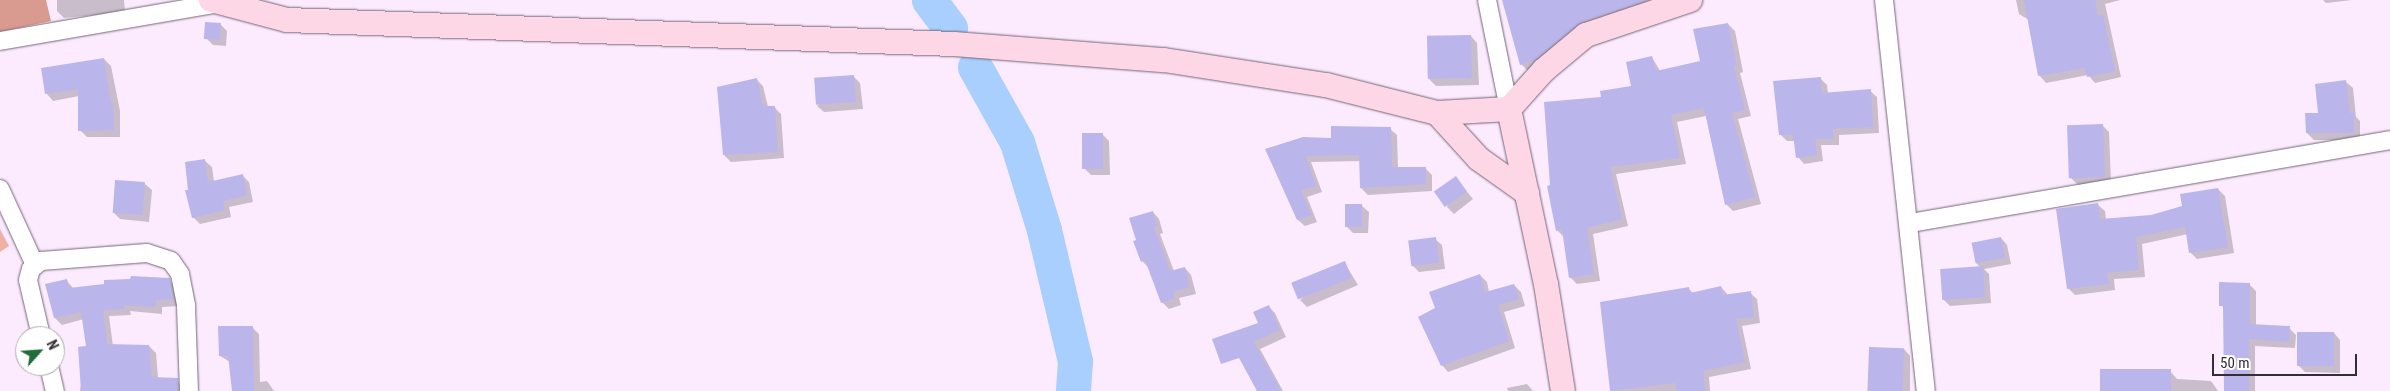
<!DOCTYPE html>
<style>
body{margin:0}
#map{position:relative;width:2390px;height:391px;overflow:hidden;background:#fcebfe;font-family:"Roboto Condensed",sans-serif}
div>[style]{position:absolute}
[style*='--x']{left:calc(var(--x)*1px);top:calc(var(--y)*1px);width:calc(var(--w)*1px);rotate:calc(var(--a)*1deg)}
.green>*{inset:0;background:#f0b1a5}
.forest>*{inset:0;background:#d99a8f}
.shadow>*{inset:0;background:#0003}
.river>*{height:35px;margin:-17.5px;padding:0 17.5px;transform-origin:17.5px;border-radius:17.5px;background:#a8cffd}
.building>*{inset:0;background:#bab6ec;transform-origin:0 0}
.roads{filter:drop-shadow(0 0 1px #746576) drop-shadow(0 0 1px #746576)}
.street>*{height:18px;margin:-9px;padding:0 9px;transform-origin:9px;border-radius:9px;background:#fff}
.secondary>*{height:24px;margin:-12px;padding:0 12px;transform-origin:12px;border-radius:12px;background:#fdd7e6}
span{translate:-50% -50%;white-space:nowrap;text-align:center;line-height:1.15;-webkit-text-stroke:5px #fff;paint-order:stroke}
.north{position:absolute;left:15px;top:326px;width:50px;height:50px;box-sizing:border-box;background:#fff;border:1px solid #aeabae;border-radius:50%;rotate:64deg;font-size:14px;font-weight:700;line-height:20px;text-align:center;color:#342d35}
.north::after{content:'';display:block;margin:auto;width:18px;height:22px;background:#216c3a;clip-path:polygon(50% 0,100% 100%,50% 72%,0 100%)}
.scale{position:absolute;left:2212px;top:354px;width:145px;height:22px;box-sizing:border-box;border:2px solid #342d35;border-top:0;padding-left:6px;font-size:15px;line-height:18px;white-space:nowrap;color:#342d35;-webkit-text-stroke:4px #fff;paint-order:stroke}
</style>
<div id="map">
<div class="green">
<i style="clip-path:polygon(0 229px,9px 246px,0 252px)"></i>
</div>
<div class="forest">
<i style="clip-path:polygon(0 0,46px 0,51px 21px,0 32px)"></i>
</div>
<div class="shadow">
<i style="clip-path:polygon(57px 0,124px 0,125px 12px,64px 18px,57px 11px)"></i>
<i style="clip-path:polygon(1508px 0,1673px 0,1528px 71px,1521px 64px)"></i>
<i style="clip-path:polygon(2016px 0,2120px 0,2105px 4px,2121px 77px,2095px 83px,2088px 75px,2046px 83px,2040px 76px,2029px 20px,2019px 14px)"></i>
<i style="clip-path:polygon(2323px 0,2352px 0,2326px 3px)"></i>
<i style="clip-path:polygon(220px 24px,227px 31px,226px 46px,213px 45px,206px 38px)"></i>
<i style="clip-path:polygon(1728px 24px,1735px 31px,1743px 72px,1740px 73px,1751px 116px,1738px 119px,1761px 204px,1733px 211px,1726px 204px,1706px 116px,1677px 122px,1686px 164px,1616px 174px,1628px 226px,1593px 234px,1600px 281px,1577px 284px,1570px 277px,1564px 237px,1557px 230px,1551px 186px,1603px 99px,1633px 87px,1652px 57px,1660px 71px,1701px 62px)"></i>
<i style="clip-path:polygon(1471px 36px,1477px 43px,1479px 85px,1436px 86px,1429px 79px)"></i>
<i style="clip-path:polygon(104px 59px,111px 66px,120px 111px,120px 137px,87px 137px,80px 130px,79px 96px,53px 101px,47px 94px,42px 69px)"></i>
<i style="clip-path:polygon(853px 76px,860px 83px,863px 109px,824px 112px,817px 106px)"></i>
<i style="clip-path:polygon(1820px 78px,1827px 85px,1828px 94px,1870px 91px,1877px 97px,1879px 133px,1839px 135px,1839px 145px,1821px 145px,1823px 161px,1804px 164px,1798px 157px,1795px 141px,1787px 141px,1780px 134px)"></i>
<i style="clip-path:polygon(756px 79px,763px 86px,768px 107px,774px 107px,781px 114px,784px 158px,731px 162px,724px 155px)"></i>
<i style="clip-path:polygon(2346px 82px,2353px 88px,2356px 117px,2360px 121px,2360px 140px,2314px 140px,2307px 133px)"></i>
<i style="clip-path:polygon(2102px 125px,2109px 132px,2111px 183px,2078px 185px,2071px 178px)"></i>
<i style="clip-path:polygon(1390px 129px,1397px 135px,1398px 168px,1425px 168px,1432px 175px,1432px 191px,1368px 195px,1361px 188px,1361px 161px,1311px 162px,1322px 192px,1307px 197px,1317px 222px,1305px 226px,1298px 220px,1267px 150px)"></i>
<i style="clip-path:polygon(1102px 134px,1109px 141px,1110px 175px,1091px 175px,1084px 168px)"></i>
<i style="clip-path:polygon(205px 161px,212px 167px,214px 182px,242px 175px,249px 182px,253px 202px,229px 207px,231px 217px,200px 224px,193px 217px)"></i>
<i style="clip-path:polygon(1455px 177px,1473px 199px,1454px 214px,1447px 207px)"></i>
<i style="clip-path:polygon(145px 184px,152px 190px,149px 222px,120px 219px,113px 212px)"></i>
<i style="clip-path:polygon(2218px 189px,2225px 196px,2234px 253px,2197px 259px,2191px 253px,2188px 234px,2142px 244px,2145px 277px,2114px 279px,2115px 290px,2075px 295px,2068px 288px,2098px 205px,2105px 211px,2106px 220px,2151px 216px,2183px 207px)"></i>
<i style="clip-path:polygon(1362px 206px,1369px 212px,1368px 233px,1353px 233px,1346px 226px)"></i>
<i style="clip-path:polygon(1153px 212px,1159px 219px,1163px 233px,1160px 234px,1174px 271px,1185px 268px,1191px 275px,1196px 294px,1179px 298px,1181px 305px,1169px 309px,1162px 302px,1149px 268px,1142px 261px,1137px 241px)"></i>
<i style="clip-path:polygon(2001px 238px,2007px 245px,2011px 264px,1984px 269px,1989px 274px,1991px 303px,1950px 306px,1943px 299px,1981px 268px,1976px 263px)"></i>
<i style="clip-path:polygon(1435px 239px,1442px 245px,1445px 269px,1419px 272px,1412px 265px)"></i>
<i style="clip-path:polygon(1344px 262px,1358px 285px,1307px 307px,1300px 300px)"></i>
<i style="clip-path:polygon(1480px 275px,1487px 282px,1489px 292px,1514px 285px,1521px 292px,1525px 306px,1504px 312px,1515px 348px,1448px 372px,1442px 365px,1437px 309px)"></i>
<i style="clip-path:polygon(66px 280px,74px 289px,169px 280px,176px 287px,180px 306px,162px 307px,162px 314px,130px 311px,131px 315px,109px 316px,113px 346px,149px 346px,156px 353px,158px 378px,177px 379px,184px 391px,80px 391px,87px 347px,84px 319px,62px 325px,55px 318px,47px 284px)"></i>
<i style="clip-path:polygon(2249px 284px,2256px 291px,2256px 325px,2289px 328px,2296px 335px,2295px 348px,2255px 346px,2255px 391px,2225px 391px,2225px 309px,2221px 305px)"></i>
<i style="clip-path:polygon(1721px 287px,1728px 295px,1750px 293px,1757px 299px,1760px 323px,1742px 326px,1751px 369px,1709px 377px,1710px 391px,1611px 391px,1602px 303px,1688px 288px,1693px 293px)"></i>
<i style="clip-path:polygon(1268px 306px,1275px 313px,1286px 337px,1260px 349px,1283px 391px,1259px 391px,1228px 335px,1259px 324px)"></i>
<i style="clip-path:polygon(252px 327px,259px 334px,260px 382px,267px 381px,274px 391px,234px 391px,230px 362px,220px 356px)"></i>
<i style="clip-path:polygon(2334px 333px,2340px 340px,2340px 373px,2305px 372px,2298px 365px)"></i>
<i style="clip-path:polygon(1904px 349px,1910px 356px,1910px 391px,1869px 391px)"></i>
<i style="clip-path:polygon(2170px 371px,2177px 379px,2211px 381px,2218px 391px,2102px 391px)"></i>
<i style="clip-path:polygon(1527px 384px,1533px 391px,1508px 391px,1507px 388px)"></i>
</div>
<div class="river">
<i style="--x:929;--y:0;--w:35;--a:53"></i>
<i style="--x:975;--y:67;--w:86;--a:60.8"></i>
<i style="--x:1017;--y:142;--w:92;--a:72.9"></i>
<i style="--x:1044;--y:230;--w:135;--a:76.7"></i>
<i style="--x:1075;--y:361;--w:30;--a:94"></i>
</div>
<div class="building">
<i style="clip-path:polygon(1502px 0,1647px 0,1581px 22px,1534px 61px,1520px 65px)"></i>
<i style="clip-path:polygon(2024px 0,2095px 0,2098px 16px,2103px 15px,2115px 71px,2087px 77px,2085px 68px,2038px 76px)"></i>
<i style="left:205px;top:22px;width:16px;height:17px;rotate:4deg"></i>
<i style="clip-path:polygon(1728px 23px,1737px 66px,1734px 66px,1745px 110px,1732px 113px,1755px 197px,1725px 205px,1704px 108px,1671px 115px,1680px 158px,1610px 167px,1622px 219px,1587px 228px,1594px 274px,1569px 278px,1562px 230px,1556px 231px,1547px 186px,1550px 185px,1544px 102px,1601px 97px,1600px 91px,1631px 86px,1626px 62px,1652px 56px,1656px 71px,1700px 61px,1693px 29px)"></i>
<i style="left:1471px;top:35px;width:43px;height:44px;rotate:89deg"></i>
<i style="clip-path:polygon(104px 58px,111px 103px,113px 103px,114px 130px,78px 131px,78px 89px,45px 94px,41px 68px)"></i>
<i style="left:854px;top:75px;width:27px;height:40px;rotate:86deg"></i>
<i style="clip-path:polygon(1821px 77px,1822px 93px,1871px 89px,1873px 127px,1833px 129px,1833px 139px,1815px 139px,1817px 155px,1796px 158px,1793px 135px,1779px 135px,1773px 81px)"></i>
<i style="clip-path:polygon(757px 78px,763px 106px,775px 106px,778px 152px,723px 155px,717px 87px)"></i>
<i style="clip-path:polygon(2346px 80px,2350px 113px,2354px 113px,2354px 133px,2306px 133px,2305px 113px,2318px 113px,2315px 84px)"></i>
<i style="left:2103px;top:124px;width:53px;height:36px;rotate:88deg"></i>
<i style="clip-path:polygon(1331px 126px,1391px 127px,1392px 167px,1426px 167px,1426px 184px,1360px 188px,1359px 155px,1306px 156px,1316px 186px,1301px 190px,1311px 215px,1297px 220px,1265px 149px,1303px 137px,1331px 138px)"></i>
<i style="left:1082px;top:133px;width:21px;height:36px"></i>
<i style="clip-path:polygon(205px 159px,208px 182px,243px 174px,247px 195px,223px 201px,225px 210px,192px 218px,185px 190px,188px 190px,185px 162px)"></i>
<i style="left:1456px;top:176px;width:19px;height:27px;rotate:55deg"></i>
<i style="left:115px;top:180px;width:30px;height:33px;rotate:4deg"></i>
<i style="clip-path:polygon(2218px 188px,2228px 247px,2189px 253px,2185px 227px,2136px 237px,2139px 270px,2107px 273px,2109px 284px,2067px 289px,2056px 209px,2098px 203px,2100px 219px,2151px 215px,2182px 206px,2180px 194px)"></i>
<i style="left:1345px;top:204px;width:17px;height:23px"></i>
<i style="clip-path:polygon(1153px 211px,1157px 227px,1154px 227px,1170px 271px,1185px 267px,1190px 287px,1173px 292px,1175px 298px,1161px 303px,1145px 260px,1141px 262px,1133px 241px,1136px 240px,1129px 218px)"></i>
<i style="left:1436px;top:237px;width:26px;height:28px;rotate:83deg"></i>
<i style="left:2001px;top:237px;width:21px;height:30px;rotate:79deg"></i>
<i style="left:1345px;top:261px;width:18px;height:58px;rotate:68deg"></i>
<i style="left:1983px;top:266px;width:31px;height:43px;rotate:86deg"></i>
<i style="clip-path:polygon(1480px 274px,1485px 292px,1514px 284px,1519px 299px,1498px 305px,1509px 341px,1441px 366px,1418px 317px,1435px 308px,1429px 292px)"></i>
<i style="clip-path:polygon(131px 276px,170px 278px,174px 299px,156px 300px,155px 307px,124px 305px,124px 309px,103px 310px,107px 344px,149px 345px,152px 377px,178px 378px,178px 391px,81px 391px,78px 347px,86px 346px,81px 312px,54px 318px,45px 284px,67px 279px,69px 288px,104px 284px,104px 280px,130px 279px)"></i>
<i style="clip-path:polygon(2219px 282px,2250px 283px,2250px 324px,2290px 326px,2289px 342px,2249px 339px,2249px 391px,2224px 391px,2223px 306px,2219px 306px)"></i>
<i style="clip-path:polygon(1721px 286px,1723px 295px,1751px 291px,1754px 317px,1736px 319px,1745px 362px,1703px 371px,1705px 391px,1676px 391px,1676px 383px,1610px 391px,1600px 302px,1689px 287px,1690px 293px)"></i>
<i style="clip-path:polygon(1269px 305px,1280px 330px,1254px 342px,1281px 391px,1257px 391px,1239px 358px,1221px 364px,1212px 339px,1258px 323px,1253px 312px)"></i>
<i style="clip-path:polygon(218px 326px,253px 326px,254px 391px,232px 391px,228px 356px,219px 356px)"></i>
<i style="left:2297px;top:332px;width:37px;height:34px"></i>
<i style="left:1869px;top:347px;width:35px;height:44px;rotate:2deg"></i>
<i style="left:2171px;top:369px;width:22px;height:71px;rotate:90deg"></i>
</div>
<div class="roads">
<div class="street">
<i style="--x:1487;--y:0;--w:111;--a:78.6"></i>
<i style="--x:1884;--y:0;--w:393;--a:83.9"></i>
<i style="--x:0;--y:41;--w:222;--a:-9.8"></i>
<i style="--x:0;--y:189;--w:84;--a:65.3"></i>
<i style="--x:1910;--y:223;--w:487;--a:-9.8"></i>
<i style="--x:41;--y:336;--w:57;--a:-103.1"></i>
<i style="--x:28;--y:280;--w:11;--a:-75"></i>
<i style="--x:31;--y:269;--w:13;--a:-39"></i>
<i style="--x:41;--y:261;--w:106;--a:-4.3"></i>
<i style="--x:147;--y:253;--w:25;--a:18"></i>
<i style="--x:171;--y:261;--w:16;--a:55"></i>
<i style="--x:180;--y:274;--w:33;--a:79"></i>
<i style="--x:186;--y:306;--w:85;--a:88"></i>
<i style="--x:49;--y:366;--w:26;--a:77"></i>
</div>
<div class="secondary">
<i style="--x:211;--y:0;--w:79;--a:14.7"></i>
<i style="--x:287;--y:20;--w:667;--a:2.06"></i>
<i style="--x:954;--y:44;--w:211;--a:4.4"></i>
<i style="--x:1164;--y:60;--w:164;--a:8.8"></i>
<i style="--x:1326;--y:85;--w:114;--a:14.2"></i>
<i style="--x:1437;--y:113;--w:72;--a:-3.2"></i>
<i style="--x:1509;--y:109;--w:52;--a:-48.1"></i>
<i style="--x:1544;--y:70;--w:55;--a:-39.8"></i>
<i style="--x:1586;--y:35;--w:110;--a:-18.6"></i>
<i style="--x:1509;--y:109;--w:179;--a:78.1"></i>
<i style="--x:1546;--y:284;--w:108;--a:81"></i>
<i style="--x:1437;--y:113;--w:62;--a:47.6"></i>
<i style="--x:1479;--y:159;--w:59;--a:35.3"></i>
</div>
</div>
<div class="north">N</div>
<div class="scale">50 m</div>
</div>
